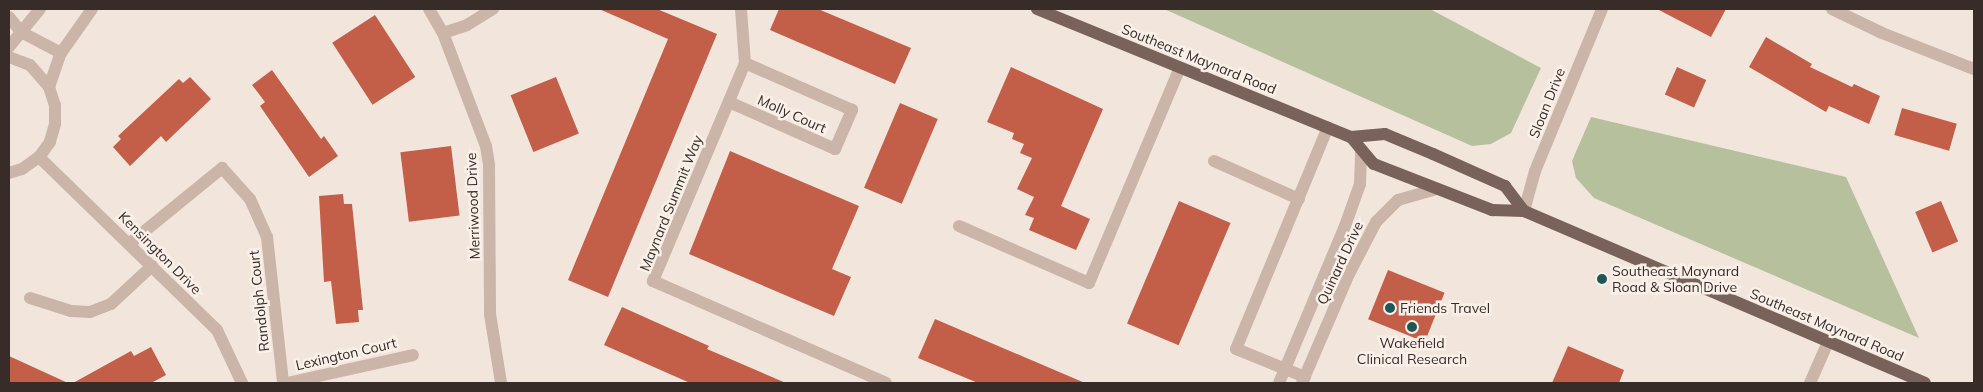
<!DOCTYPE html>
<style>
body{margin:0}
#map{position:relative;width:1983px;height:392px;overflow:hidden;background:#f2e6dc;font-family:Mulish,sans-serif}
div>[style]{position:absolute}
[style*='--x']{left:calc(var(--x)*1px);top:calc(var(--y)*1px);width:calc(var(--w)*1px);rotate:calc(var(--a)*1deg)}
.green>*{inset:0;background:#b7c09d}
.building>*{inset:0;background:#c35e49;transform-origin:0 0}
.minor>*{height:12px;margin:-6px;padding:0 6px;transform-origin:6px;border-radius:6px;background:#cab5a8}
.major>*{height:12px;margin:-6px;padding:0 6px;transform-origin:6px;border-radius:6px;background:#78625a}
.dots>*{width:14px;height:14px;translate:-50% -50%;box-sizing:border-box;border:2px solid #f9f0e9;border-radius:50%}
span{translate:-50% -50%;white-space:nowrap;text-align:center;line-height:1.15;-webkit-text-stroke:5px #f9f0e9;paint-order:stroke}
.street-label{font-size:14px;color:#372c28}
.poi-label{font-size:14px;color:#372c28}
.left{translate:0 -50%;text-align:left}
.frame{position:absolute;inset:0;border:10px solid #372c28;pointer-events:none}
</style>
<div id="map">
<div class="green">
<i style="clip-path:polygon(1164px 9px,1430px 9px,1541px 68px,1511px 133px,1491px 144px,1472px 146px)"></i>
<i style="clip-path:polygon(1591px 117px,1846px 177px,1919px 338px,1594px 198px,1576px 178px,1572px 161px)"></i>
</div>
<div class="building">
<i style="clip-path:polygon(599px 9px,657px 9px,717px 34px,608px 297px,568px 280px,668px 39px)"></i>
<i style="clip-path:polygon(779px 9px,818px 9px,911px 48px,895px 84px,770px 30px)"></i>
<i style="clip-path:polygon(1657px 9px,1726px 9px,1711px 37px)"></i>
<i style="left:375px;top:15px;width:74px;height:51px;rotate:57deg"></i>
<i style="clip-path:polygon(1766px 37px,1812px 64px,1810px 67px,1852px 87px,1854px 84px,1880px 96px,1869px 124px,1829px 106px,1826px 112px,1749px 67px)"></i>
<i style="clip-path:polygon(1011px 67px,1103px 109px,1061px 206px,1090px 219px,1076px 250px,1029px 230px,1034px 218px,1025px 215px,1034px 197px,1017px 189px,1032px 158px,1020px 153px,1024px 144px,1012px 139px,1014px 133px,987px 122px)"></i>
<i style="left:1677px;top:67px;width:32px;height:30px;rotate:24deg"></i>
<i style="clip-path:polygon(272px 70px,321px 139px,324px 136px,338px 156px,309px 177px,260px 106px,265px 102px,252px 85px)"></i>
<i style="clip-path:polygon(190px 77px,211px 99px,166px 142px,161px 136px,130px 166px,113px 147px,121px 139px,118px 136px,179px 79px,183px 83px)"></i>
<i style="left:556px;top:77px;width:61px;height:49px;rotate:68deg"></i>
<i style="left:900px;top:103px;width:41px;height:92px;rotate:23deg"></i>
<i style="left:1902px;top:108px;width:57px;height:28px;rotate:16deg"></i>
<i style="left:451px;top:146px;width:70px;height:51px;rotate:83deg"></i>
<i style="clip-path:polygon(730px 151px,859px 206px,832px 269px,851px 277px,834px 316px,689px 254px)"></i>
<i style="clip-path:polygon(343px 194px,344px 204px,352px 204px,363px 310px,358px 310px,359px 322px,336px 324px,331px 281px,324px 282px,319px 196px)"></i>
<i style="left:1179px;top:201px;width:56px;height:133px;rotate:23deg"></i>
<i style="left:1941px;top:201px;width:44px;height:28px;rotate:67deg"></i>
<i style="left:1388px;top:270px;width:61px;height:53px;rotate:22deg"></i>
<i style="clip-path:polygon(622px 307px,709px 346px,707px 349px,786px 383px,690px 383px,604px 345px)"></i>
<i style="clip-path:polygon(935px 319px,1085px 383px,978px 383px,918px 358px)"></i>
<i style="clip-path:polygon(1568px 346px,1624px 370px,1619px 383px,1552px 383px)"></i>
<i style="clip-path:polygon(151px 347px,166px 375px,151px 383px,73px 383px,131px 351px,134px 356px)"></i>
<i style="clip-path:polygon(9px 356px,68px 383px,9px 383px)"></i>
</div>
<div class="minor">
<i style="--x:429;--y:9;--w:28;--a:60"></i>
<i style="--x:443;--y:33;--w:121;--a:69.2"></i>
<i style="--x:486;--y:146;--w:19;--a:81"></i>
<i style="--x:489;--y:165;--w:149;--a:89.6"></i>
<i style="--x:490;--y:314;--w:70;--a:80.9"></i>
<i style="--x:741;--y:9;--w:54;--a:85.8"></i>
<i style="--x:745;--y:63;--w:237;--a:112.9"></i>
<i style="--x:653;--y:281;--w:254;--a:23.6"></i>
<i style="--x:1832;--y:9;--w:55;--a:25.6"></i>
<i style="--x:1882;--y:33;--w:99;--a:21.4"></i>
<i style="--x:9;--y:17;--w:19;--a:51"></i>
<i style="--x:21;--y:32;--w:45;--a:27.7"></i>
<i style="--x:443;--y:33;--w:25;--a:-18"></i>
<i style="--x:467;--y:25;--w:31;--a:-32"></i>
<i style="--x:9;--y:47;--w:49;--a:-50.8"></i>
<i style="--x:9;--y:57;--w:22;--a:21"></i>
<i style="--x:30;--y:65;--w:29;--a:49"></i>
<i style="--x:49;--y:87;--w:19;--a:72"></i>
<i style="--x:55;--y:105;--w:19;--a:90"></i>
<i style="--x:55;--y:124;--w:19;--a:106"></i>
<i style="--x:50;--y:142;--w:19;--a:126"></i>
<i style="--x:39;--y:157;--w:21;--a:145"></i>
<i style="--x:22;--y:169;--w:14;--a:163"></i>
<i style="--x:49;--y:87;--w:36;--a:-71"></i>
<i style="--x:61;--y:53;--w:54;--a:-54.8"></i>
<i style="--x:729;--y:102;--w:116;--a:23.9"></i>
<i style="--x:835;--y:149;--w:43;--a:-66.4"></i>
<i style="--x:852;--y:110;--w:117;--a:-156.3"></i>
<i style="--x:39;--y:157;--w:248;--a:44.2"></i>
<i style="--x:217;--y:330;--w:59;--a:64.7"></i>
<i style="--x:1214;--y:161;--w:93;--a:24.1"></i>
<i style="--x:1524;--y:211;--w:41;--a:-74.6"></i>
<i style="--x:1535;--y:171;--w:175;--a:-67.5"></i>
<i style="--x:959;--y:226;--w:142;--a:23.7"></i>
<i style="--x:1089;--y:283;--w:233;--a:-67.1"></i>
<i style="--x:130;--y:243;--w:119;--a:-39.2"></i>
<i style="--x:222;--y:168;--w:42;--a:47.9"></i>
<i style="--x:250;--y:199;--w:42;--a:65.9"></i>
<i style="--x:267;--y:237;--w:147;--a:83.7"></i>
<i style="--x:30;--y:298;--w:43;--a:17.6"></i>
<i style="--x:71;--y:311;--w:19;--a:3"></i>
<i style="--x:90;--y:312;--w:22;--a:-21"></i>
<i style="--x:111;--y:304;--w:56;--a:-42.8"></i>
<i style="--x:1305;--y:377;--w:74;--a:-157.9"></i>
<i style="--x:1236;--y:349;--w:240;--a:-67.5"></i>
<i style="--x:287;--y:383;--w:129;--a:-12.5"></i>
<i style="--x:1279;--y:383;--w:170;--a:-67.2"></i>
<i style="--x:1345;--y:226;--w:45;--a:-70.3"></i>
<i style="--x:1360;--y:184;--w:34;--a:-88"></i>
<i style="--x:1302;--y:383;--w:119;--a:-66.7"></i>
<i style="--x:1349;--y:274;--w:59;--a:-62.6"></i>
<i style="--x:1376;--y:222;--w:31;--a:-45"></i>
<i style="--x:1398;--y:200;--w:41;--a:-15.8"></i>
<i style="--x:1810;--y:383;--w:45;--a:-66.3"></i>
</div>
<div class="major">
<i style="--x:1037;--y:9;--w:339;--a:22.2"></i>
<i style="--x:1351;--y:137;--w:35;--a:50"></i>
<i style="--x:1374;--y:164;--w:127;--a:21.3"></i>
<i style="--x:1492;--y:210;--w:32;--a:2"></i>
<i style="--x:1524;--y:211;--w:436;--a:23.2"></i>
<i style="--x:1351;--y:137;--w:34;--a:-5"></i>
<i style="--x:1385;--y:134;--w:52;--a:22.6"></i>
<i style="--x:1433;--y:154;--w:79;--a:24"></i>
<i style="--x:1505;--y:186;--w:31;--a:53"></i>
</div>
<div class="dots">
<i style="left:1602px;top:279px;background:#1f5757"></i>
<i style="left:1390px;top:308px;background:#1f5757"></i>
<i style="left:1412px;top:327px;background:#1f5757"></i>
</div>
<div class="street-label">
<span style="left:1199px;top:59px;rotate:22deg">Southeast Maynard Road</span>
<span style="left:1547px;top:103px;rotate:-68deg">Sloan Drive</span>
<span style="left:792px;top:114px;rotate:24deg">Molly Court</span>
<span style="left:671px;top:203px;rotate:-68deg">Maynard Summit Way</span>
<span style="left:473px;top:206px;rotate:-92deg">Merriwood Drive</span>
<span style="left:160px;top:253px;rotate:45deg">Kensington Drive</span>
<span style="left:1340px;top:263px;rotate:-65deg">Quinard Drive</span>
<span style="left:259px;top:301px;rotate:-96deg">Randolph Court</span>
<span style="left:1827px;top:325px;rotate:23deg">Southeast Maynard Road</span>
<span style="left:346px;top:354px;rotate:-13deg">Lexington Court</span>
</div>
<div class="poi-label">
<span class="left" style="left:1612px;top:279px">Southeast Maynard<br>Road &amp; Sloan Drive</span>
<span class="left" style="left:1400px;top:308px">Friends Travel</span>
<span style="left:1412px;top:351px">Wakefield<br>Clinical Research</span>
</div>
<div class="frame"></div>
</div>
